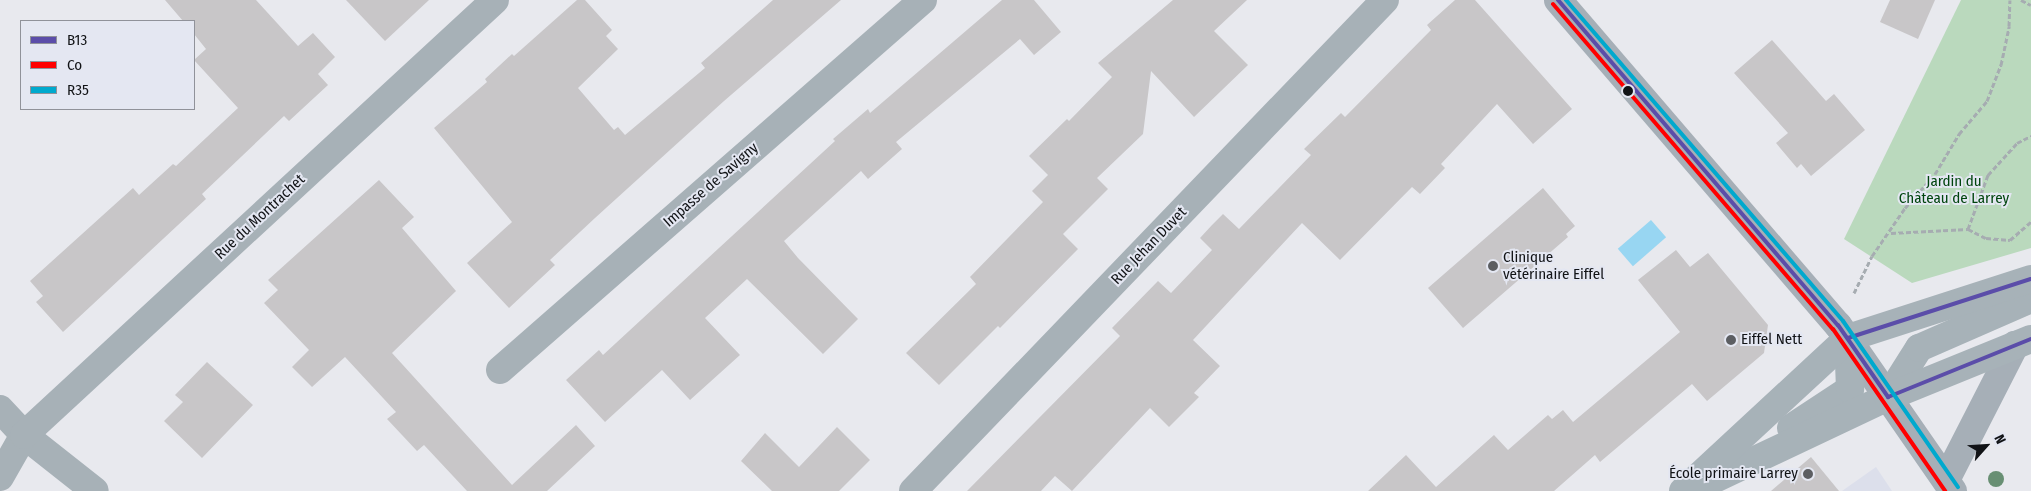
<!DOCTYPE html>
<meta charset="utf-8">
<style>
body{margin:0}
#map{position:relative;width:2031px;height:491px;overflow:hidden;background:#e8e9ee;font-family:"Fira Sans Condensed",sans-serif}
div>[style]{position:absolute}
[style*='--x']{left:calc(var(--x)*1px);top:calc(var(--y)*1px);width:calc(var(--w)*1px);rotate:calc(var(--a)*1deg)}
.built>*{inset:0;background:#dcdfeb}
.green>*{inset:0;background:#bad9bd}
.water>*{inset:0;background:#98d6f2;transform-origin:0 0}
.building>*{inset:0;background:#c8c6c8}
.path>*{height:3px;margin-top:-1.5px;transform-origin:0;background:repeating-linear-gradient(90deg,#a6acb1 0 5px,transparent 0 7.5px)}
.minor>*{height:28px;margin:-14px;padding:0 14px;transform-origin:14px;border-radius:14px;background:#a7b1b7}
.secondary>*{height:28px;margin:-14px;padding:0 14px;transform-origin:14px;border-radius:14px;background:#a6afb7}
.primary>*{height:28px;margin:-14px;padding:0 14px;transform-origin:14px;border-radius:14px;background:#a7b2b8}
.bus-1>*{height:4px;margin:-2px;padding:0 2px;transform-origin:2px;border-radius:2px;background:#5b4da9}
.bus-2>*{height:4px;margin:-2px;padding:0 2px;transform-origin:2px;border-radius:2px;background:#f00}
.bus-3>*{height:4px;margin:-2px;padding:0 2px;transform-origin:2px;border-radius:2px;background:#00a9ce}
.trees>*{width:16px;height:16px;margin:-8px;border-radius:50%;background:#688f73}
.dots>*{width:14px;height:14px;translate:-50% -50%;box-sizing:border-box;border:2px solid #e4e7f2;border-radius:50%}
span{translate:-50% -50%;white-space:nowrap;text-align:center;line-height:1.15;-webkit-text-stroke:4px #e4e7f2;paint-order:stroke}
.park-label{font-size:15px;color:#00450e}
.street-label{font-size:15px;color:#111316}
.poi-label{font-size:15px;color:#111316}
.left{translate:0 -50%;text-align:left}
.right{translate:-100% -50%;text-align:right}
.legend{position:absolute;left:20px;top:20px;width:175px;height:90px;box-sizing:border-box;background:#e4e7f2;border:1px solid #90929a;margin:0;padding:6px 9px;list-style:none;font-size:15px;color:#111316}
.legend li{display:flex;align-items:center;gap:10px;height:25px}
.legend b{width:25px;border:1px solid #90929a}
.north{position:absolute;left:1961px;top:421px;width:50px;height:50px;-webkit-text-stroke:4px #e4e7f2;paint-order:stroke;rotate:64deg;font-size:14px;font-weight:700;line-height:20px;text-align:center;color:#111316}
.north::after{content:'';display:block;margin:auto;width:18px;height:22px;background:#111316;clip-path:polygon(50% 0,100% 100%,50% 72%,0 100%)}
</style>
<div id="map">
<div class="built">
<i style="clip-path:polygon(1876px 467px,1892px 491px,1842px 491px)"></i>
</div>
<div class="green">
<i style="clip-path:polygon(1961px 0,2031px 0,2031px 248px,1912px 283px,1844px 239px)"></i>
</div>
<div class="water">
<i style="left:1651px;top:220px;width:23px;height:44px;rotate:49deg"></i>
</div>
<div class="building">
<i style="clip-path:polygon(165px 0,256px 0,298px 46px,313px 33px,335px 57px,318px 74px,328px 85px,289px 121px,284px 116px,202px 194px,206px 199px,63px 332px,36px 302px,43px 296px,30px 281px,133px 188px,139px 195px,173px 164px,176px 166px,238px 108px,194px 60px,206px 49px,194px 34px,194px 21px,183px 21px)"></i>
<i style="clip-path:polygon(346px 0,429px 0,385px 41px)"></i>
<i style="clip-path:polygon(577px 0,585px 0,612px 30px,606px 36px,618px 49px,578px 88px,614px 130px,618px 127px,625px 135px,705px 68px,701px 63px,773px 0,841px 0,724px 101px,595px 218px,550px 260px,555px 265px,509px 308px,467px 263px,512px 222px,434px 128px,487px 82px,485px 79px,512px 54px,514px 56px)"></i>
<i style="clip-path:polygon(1002px 0,1034px 0,1061px 32px,1034px 55px,1020px 39px,896px 142px,902px 149px,868px 179px,861px 171px,784px 241px,798px 258px,858px 319px,823px 354px,747px 279px,705px 318px,740px 355px,690px 400px,662px 370px,605px 422px,566px 380px,599px 350px,603px 355px,835px 141px,833px 139px,868px 109px,870px 113px)"></i>
<i style="clip-path:polygon(1173px 0,1247px 0,1214px 31px,1248px 65px,1194px 117px,1151px 71px,1143px 134px,1097px 178px,1108px 189px,1063px 234px,1078px 249px,1000px 328px,998px 326px,939px 385px,906px 353px,976px 284px,970px 277px,1043px 202px,1032px 191px,1048px 175px,1029px 156px,1067px 119px,1069px 121px,1112px 77px,1098px 63px)"></i>
<i style="clip-path:polygon(1455px 0,1475px 0,1572px 109px,1533px 144px,1497px 104px,1441px 164px,1445px 168px,1420px 194px,1412px 187px,1340px 260px,1302px 223px,1193px 340px,1220px 366px,1194px 393px,1199px 397px,1169px 427px,1150px 408px,1072px 491px,1055px 476px,1041px 491px,967px 491px,1120px 336px,1112px 328px,1158px 281px,1171px 293px,1212px 250px,1200px 238px,1212px 225px,1223px 214px,1239px 229px,1311px 155px,1304px 149px,1341px 113px,1345px 117px,1431px 30px,1427px 25px)"></i>
<i style="clip-path:polygon(1890px 0,1935px 0,1918px 39px,1880px 22px)"></i>
<i style="clip-path:polygon(1772px 40px,1826px 101px,1834px 94px,1865px 130px,1811px 176px,1801px 164px,1797px 168px,1776px 143px,1788px 133px,1734px 73px)"></i>
<i style="clip-path:polygon(379px 180px,414px 217px,402px 228px,456px 291px,392px 353px,512px 485px,576px 425px,595px 446px,547px 491px,467px 491px,424px 445px,417px 451px,387px 419px,396px 412px,345px 357px,312px 387px,292px 367px,309px 350px,264px 303px,278px 290px,268px 280px)"></i>
<i style="clip-path:polygon(1543px 188px,1575px 226px,1566px 234px,1568px 237px,1463px 328px,1428px 288px)"></i>
<i style="clip-path:polygon(1676px 250px,1690px 267px,1708px 253px,1768px 325px,1764px 353px,1707px 401px,1692px 384px,1600px 462px,1595px 455px,1554px 491px,1368px 491px,1406px 455px,1436px 487px,1494px 435px,1508px 450px,1548px 415px,1552px 419px,1563px 410px,1573px 422px,1680px 332px,1638px 280px)"></i>
<i style="clip-path:polygon(207px 362px,253px 405px,202px 458px,164px 421px,183px 402px,175px 395px)"></i>
<i style="clip-path:polygon(837px 427px,870px 460px,839px 491px,772px 491px,741px 461px,765px 433px,799px 467px)"></i>
<i style="clip-path:polygon(1811px 457px,1839px 491px,1771px 491px)"></i>
</div>
<div class="path">
<i style="--x:2021;--y:0;--w:11;--a:27"></i>
<i style="--x:1968;--y:229;--w:58;--a:-69.7"></i>
<i style="--x:1988;--y:175;--w:43;--a:-47.8"></i>
<i style="--x:2017;--y:143;--w:16;--a:-27"></i>
<i style="--x:1891;--y:233;--w:77;--a:-3"></i>
<i style="--x:1968;--y:229;--w:20;--a:27"></i>
<i style="--x:1986;--y:238;--w:24;--a:5"></i>
<i style="--x:2010;--y:240;--w:28;--a:-41"></i>
<i style="--x:1854;--y:293;--w:41;--a:-64.1"></i>
<i style="--x:1872;--y:256;--w:58;--a:-55.5"></i>
<i style="--x:1905;--y:208;--w:45;--a:-48.6"></i>
<i style="--x:1935;--y:174;--w:47;--a:-59"></i>
<i style="--x:1959;--y:134;--w:43;--a:-49.7"></i>
<i style="--x:1987;--y:101;--w:39;--a:-69"></i>
<i style="--x:2001;--y:65;--w:40;--a:-78"></i>
<i style="--x:2009;--y:26;--w:26;--a:-88"></i>
</div>
<div class="minor">
<i style="--x:500;--y:370;--w:562;--a:-41.18"></i>
<i style="--x:0;--y:409;--w:35;--a:47"></i>
<i style="--x:24;--y:435;--w:90;--a:38.3"></i>
<i style="--x:0;--y:477;--w:48;--a:-60.3"></i>
<i style="--x:24;--y:435;--w:641;--a:-42.72"></i>
<i style="--x:913;--y:491;--w:681;--a:-46.13"></i>
</div>
<div class="secondary">
<i style="--x:1558;--y:0;--w:429;--a:49.3"></i>
<i style="--x:1838;--y:325;--w:202;--a:55.3"></i>
<i style="--x:1946;--y:480;--w:152;--a:-62.9"></i>
</div>
<div class="primary">
<i style="--x:1888;--y:397;--w:58;--a:-57.7"></i>
<i style="--x:1919;--y:348;--w:122;--a:-23.6"></i>
<i style="--x:1791;--y:428;--w:71;--a:-33.5"></i>
<i style="--x:1850;--y:389;--w:51;--a:-92.2"></i>
<i style="--x:1702;--y:485;--w:206;--a:-25.3"></i>
<i style="--x:1888;--y:397;--w:154;--a:-22.1"></i>
<i style="--x:1683;--y:491;--w:225;--a:-42.8"></i>
<i style="--x:1848;--y:338;--w:192;--a:-17.9"></i>
</div>
<div class="bus-1">
<i style="--x:1558;--y:0;--w:429;--a:49.3"></i>
<i style="--x:1838;--y:325;--w:88;--a:55.2"></i>
<i style="--x:1888;--y:397;--w:154;--a:-22.1"></i>
<i style="--x:1848;--y:338;--w:192;--a:-17.9"></i>
</div>
<div class="bus-2">
<i style="--x:1553;--y:4;--w:429;--a:49.3"></i>
<i style="--x:1833;--y:329;--w:197;--a:55.3"></i>
</div>
<div class="bus-3">
<i style="--x:1566;--y:0;--w:424;--a:49.2"></i>
<i style="--x:1843;--y:321;--w:202;--a:55.3"></i>
</div>
<div class="trees">
<i style="left:1996px;top:479px"></i>
</div>
<div class="dots">
<i style="left:1628px;top:91px;background:#111316"></i>
<i style="left:1493px;top:266px;background:#5c5e62"></i>
<i style="left:1731px;top:340px;background:#5c5e62"></i>
<i style="left:1808px;top:474px;background:#5c5e62"></i>
</div>
<div class="park-label">
<span style="left:1954px;top:190px">Jardin du<br>Château de Larrey</span>
</div>
<div class="street-label">
<span style="left:711px;top:185px;rotate:-41deg">Impasse de Savigny</span>
<span style="left:260px;top:217px;rotate:-43deg">Rue du Montrachet</span>
<span style="left:1149px;top:246px;rotate:-46deg">Rue Jehan Duvet</span>
</div>
<div class="poi-label">
<span class="left" style="left:1503px;top:266px">Clinique<br>vétérinaire Eiffel</span>
<span class="left" style="left:1741px;top:340px">Eiffel Nett</span>
<span class="right" style="left:1798px;top:474px">École primaire Larrey</span>
</div>
<ul class="legend">
<li><b style="height:6px;background:#5b4da9"></b>B13</li>
<li><b style="height:6px;background:#f00"></b>Co</li>
<li><b style="height:6px;background:#00a9ce"></b>R35</li>
</ul>
<div class="north">N</div>
</div>
